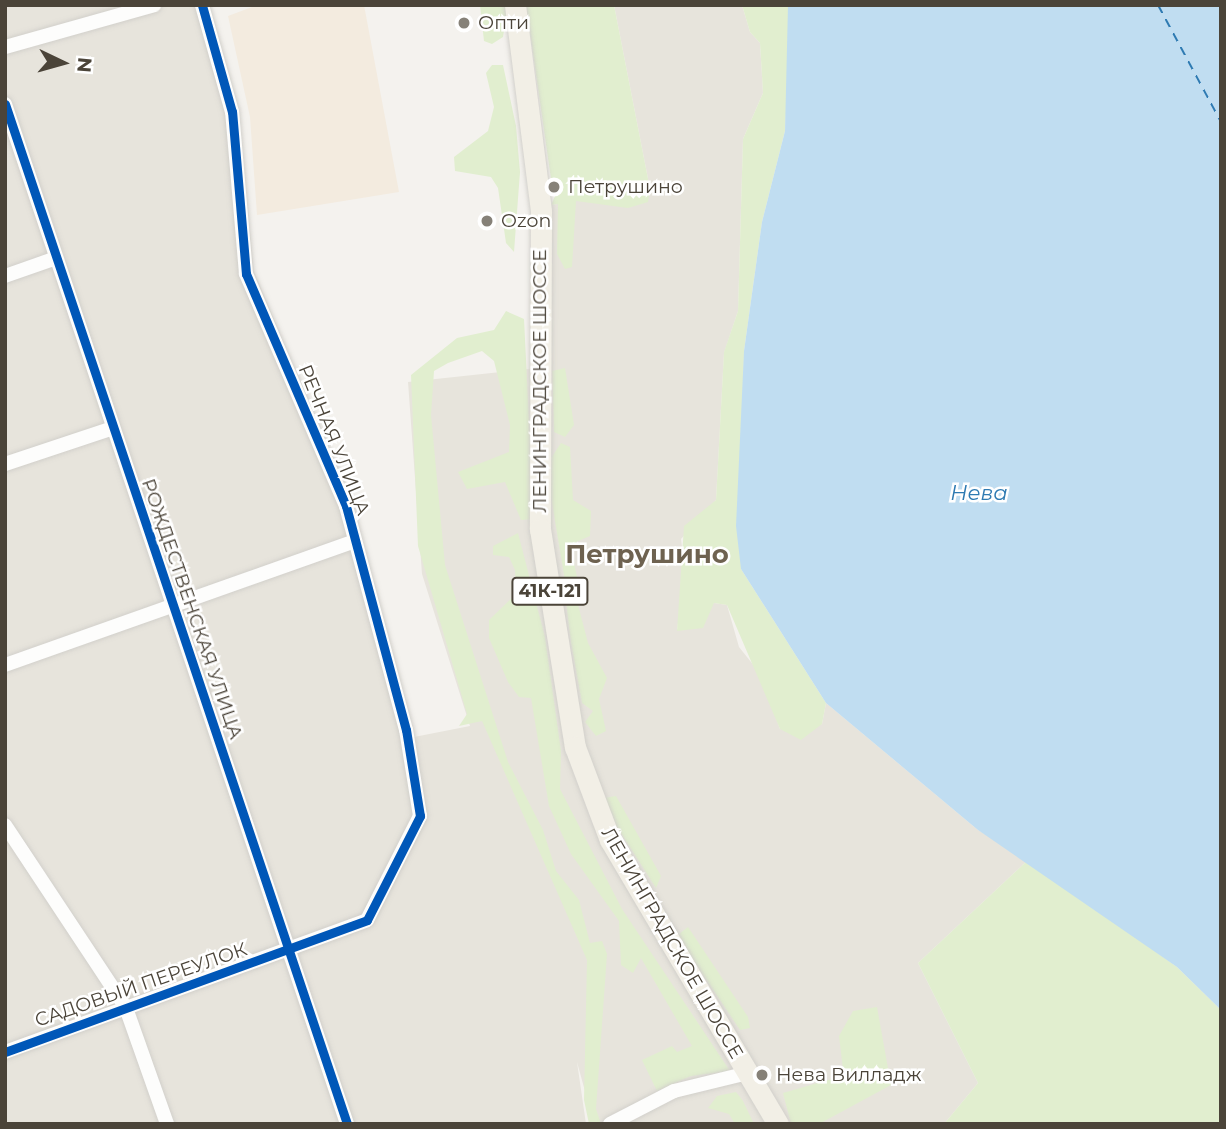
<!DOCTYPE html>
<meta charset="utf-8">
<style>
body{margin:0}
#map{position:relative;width:1226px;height:1129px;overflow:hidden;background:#f4f2ee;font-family:Montserrat,sans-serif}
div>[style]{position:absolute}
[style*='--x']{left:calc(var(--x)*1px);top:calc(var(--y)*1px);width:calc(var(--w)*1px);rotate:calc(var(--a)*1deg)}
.residential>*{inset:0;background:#e7e4dc}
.commercial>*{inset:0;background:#f3ebdf}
.green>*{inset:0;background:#e1eecf}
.water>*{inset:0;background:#c0ddf1}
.ferry>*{height:2px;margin-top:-1px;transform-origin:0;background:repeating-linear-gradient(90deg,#2e7ab2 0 9px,transparent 0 16px)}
.roads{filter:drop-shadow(0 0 2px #d2d0cb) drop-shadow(0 0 2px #d2d0cb)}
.street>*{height:14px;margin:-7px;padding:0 7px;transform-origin:7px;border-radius:7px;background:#fdfdfc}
.primary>*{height:21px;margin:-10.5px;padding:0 10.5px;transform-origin:10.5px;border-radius:10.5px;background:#f2efe6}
.cycleway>*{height:9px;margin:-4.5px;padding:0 4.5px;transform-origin:4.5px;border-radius:4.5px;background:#0057b8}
.dots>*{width:19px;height:19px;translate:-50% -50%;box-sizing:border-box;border:4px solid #fff;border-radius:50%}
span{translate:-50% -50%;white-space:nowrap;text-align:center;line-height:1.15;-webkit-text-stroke:5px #fff;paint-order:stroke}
.shield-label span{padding:2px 5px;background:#fff;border:2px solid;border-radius:5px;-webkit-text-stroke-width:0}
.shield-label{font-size:18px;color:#4b4439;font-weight:700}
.poi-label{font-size:19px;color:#4b4439}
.left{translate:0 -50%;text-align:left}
.street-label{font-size:19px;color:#4b4439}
.water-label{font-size:21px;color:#2e7ab2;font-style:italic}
.district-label{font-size:26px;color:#6e6250;font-weight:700}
.frame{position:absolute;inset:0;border:7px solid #4b4439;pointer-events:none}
.north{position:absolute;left:28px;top:28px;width:70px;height:70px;-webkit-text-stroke:5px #fff;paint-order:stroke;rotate:95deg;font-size:19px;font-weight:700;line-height:28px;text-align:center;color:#4b4439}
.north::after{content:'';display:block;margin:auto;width:24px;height:32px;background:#4b4439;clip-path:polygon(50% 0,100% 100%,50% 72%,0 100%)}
</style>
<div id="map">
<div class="residential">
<i style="clip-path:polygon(5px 5px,209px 5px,238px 109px,254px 271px,323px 438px,414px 737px,470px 726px,422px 574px,408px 382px,546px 367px,551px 205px,650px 189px,614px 5px,742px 5px,750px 32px,760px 43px,763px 93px,743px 139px,738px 311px,724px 353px,716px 500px,681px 539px,685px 572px,677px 630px,714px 603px,727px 605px,739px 647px,759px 672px,780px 729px,822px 724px,826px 703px,978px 830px,1028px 860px,918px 963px,978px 1083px,944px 1124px,594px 1124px,577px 1062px,586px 1124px,5px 1124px)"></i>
</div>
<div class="commercial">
<i style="clip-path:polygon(257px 5px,364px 5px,399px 192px,257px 215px,250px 117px,228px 16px)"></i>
</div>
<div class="green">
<i style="clip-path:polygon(480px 5px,508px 5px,503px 37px,492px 44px,484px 41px)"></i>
<i style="clip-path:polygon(526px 5px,614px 5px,650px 189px,648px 202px,628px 208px,576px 201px,572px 267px,565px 269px,557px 254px,558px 204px,551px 205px,561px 183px,551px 179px)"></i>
<i style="clip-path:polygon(742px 5px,788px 5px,791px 25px,785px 131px,762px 222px,744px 351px,741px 569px,826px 703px,822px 724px,801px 740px,780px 729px,727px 605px,714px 603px,703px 628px,677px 631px,684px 526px,716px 500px,724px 352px,738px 311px,743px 139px,763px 93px,760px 43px,750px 32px)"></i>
<i style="clip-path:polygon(492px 65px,503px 65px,516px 126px,520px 172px,514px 252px,506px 243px,498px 188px,491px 177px,455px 171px,454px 157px,488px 131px,494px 107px,486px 73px)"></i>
<i style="clip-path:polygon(506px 311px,524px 319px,534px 519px,521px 520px,505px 482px,467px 489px,458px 472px,509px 452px,510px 425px,494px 361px,482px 351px,448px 363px,434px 371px,431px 415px,445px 565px,508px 762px,543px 830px,556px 871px,579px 900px,590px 943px,602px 941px,607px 954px,596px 1109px,601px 1124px,589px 1124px,584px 1100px,587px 960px,482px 721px,459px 726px,467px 714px,418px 546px,411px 375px,457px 338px,494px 330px)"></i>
<i style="clip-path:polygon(565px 368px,574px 425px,565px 437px,554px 432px,552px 371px)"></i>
<i style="clip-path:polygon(561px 443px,570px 447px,573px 500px,591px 511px,590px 536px,576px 542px,572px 553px,577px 577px,565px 581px,548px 479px,549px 461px)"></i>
<i style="clip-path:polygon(518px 533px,545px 637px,561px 751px,560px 789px,622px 909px,730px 1071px,691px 1076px,657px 1091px,642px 1060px,672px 1046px,677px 1052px,692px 1046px,641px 958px,633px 973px,621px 965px,619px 921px,571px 854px,549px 806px,531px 698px,519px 697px,508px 682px,489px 638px,489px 620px,516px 594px,515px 570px,509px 557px,493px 555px,493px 546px)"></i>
<i style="clip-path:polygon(576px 597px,588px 643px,607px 678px,599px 699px,606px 731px,596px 736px,585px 722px,593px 711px,582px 703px,571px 643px,566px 602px)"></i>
<i style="clip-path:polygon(616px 796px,661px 876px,656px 888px,610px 816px,604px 798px)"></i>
<i style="clip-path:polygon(1028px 860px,1177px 967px,1221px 1010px,1221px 1124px,944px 1124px,978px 1083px,918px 963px)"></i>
<i style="clip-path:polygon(688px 927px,748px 1017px,750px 1028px,740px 1030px,685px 948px,679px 934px)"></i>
<i style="clip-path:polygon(877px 1007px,891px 1085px,819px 1124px,791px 1124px,783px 1093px,835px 1078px,843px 1069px,839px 1036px,853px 1011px)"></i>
<i style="clip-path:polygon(736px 1092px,743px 1101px,754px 1124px,735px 1124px,729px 1114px,708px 1108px,717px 1096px)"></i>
</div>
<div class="water">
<i style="clip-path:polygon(788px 5px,1221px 5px,1221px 1010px,1177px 967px,978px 830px,826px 703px,741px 569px,736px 526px,744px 351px,762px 222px,785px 131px)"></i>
</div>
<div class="ferry">
<i style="--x:1158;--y:5;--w:133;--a:61.7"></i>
</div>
<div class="roads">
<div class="street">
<i style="--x:5;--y:47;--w:155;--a:-15.7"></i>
<i style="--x:5;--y:104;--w:1076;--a:71.46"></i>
<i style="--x:5;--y:276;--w:54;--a:-19.4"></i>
<i style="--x:5;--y:464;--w:114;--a:-18.4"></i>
<i style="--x:5;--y:665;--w:371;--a:-19.5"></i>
<i style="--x:5;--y:825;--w:219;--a:56.5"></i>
<i style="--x:126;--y:1008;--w:123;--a:70.5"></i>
<i style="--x:5;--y:1052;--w:385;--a:-20"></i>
<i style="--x:367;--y:920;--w:117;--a:-63"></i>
<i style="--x:420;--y:816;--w:87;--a:-99.2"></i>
<i style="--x:406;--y:730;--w:232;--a:-105"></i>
<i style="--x:346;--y:506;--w:253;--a:-113.3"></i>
<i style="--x:246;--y:274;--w:163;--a:-94.9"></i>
<i style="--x:232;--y:112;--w:111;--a:-105.7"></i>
<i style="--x:610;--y:1124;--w:72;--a:-27.3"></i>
<i style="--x:674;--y:1091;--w:76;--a:-13.7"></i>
</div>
<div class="primary">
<i style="--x:515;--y:5;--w:208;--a:82.8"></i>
<i style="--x:541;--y:211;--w:318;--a:90.2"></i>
<i style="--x:540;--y:529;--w:221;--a:80.9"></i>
<i style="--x:575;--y:747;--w:99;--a:69.4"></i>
<i style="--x:610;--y:840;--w:330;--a:59.4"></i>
</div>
</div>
<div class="cycleway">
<i style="--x:5;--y:104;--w:1076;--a:71.46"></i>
<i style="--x:5;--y:1052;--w:385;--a:-20"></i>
<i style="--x:367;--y:920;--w:117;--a:-63"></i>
<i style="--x:420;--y:816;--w:87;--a:-99.2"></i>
<i style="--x:406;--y:730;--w:232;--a:-105"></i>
<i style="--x:346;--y:506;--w:253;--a:-113.3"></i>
<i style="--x:246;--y:274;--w:163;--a:-94.9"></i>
<i style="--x:232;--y:112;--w:111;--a:-105.7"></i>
</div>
<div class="dots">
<i style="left:464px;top:23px;background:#868178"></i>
<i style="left:554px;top:187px;background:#868178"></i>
<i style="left:487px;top:221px;background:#868178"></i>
<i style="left:762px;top:1075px;background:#868178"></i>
</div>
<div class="shield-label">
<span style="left:550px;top:591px">41К-121</span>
</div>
<div class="poi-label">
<span class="left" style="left:478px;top:23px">Опти</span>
<span class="left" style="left:568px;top:187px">Петрушино</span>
<span class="left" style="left:501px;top:221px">Ozon</span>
<span class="left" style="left:776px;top:1075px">Нева Вилладж</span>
</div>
<div class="street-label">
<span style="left:540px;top:381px;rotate:-90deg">ЛЕНИНГРАДСКОЕ ШОССЕ</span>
<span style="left:334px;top:440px;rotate:68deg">РЕЧНАЯ УЛИЦА</span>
<span style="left:192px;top:609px;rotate:71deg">РОЖДЕСТВЕНСКАЯ УЛИЦА</span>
<span style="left:672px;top:943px;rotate:60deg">ЛЕНИНГРАДСКОЕ ШОССЕ</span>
<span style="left:141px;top:985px;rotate:-19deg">САДОВЫЙ ПЕРЕУЛОК</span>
</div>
<div class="water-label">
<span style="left:979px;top:493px">Нева</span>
</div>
<div class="district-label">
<span style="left:647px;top:555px">Петрушино</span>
</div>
<div class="frame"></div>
<div class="north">N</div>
</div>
